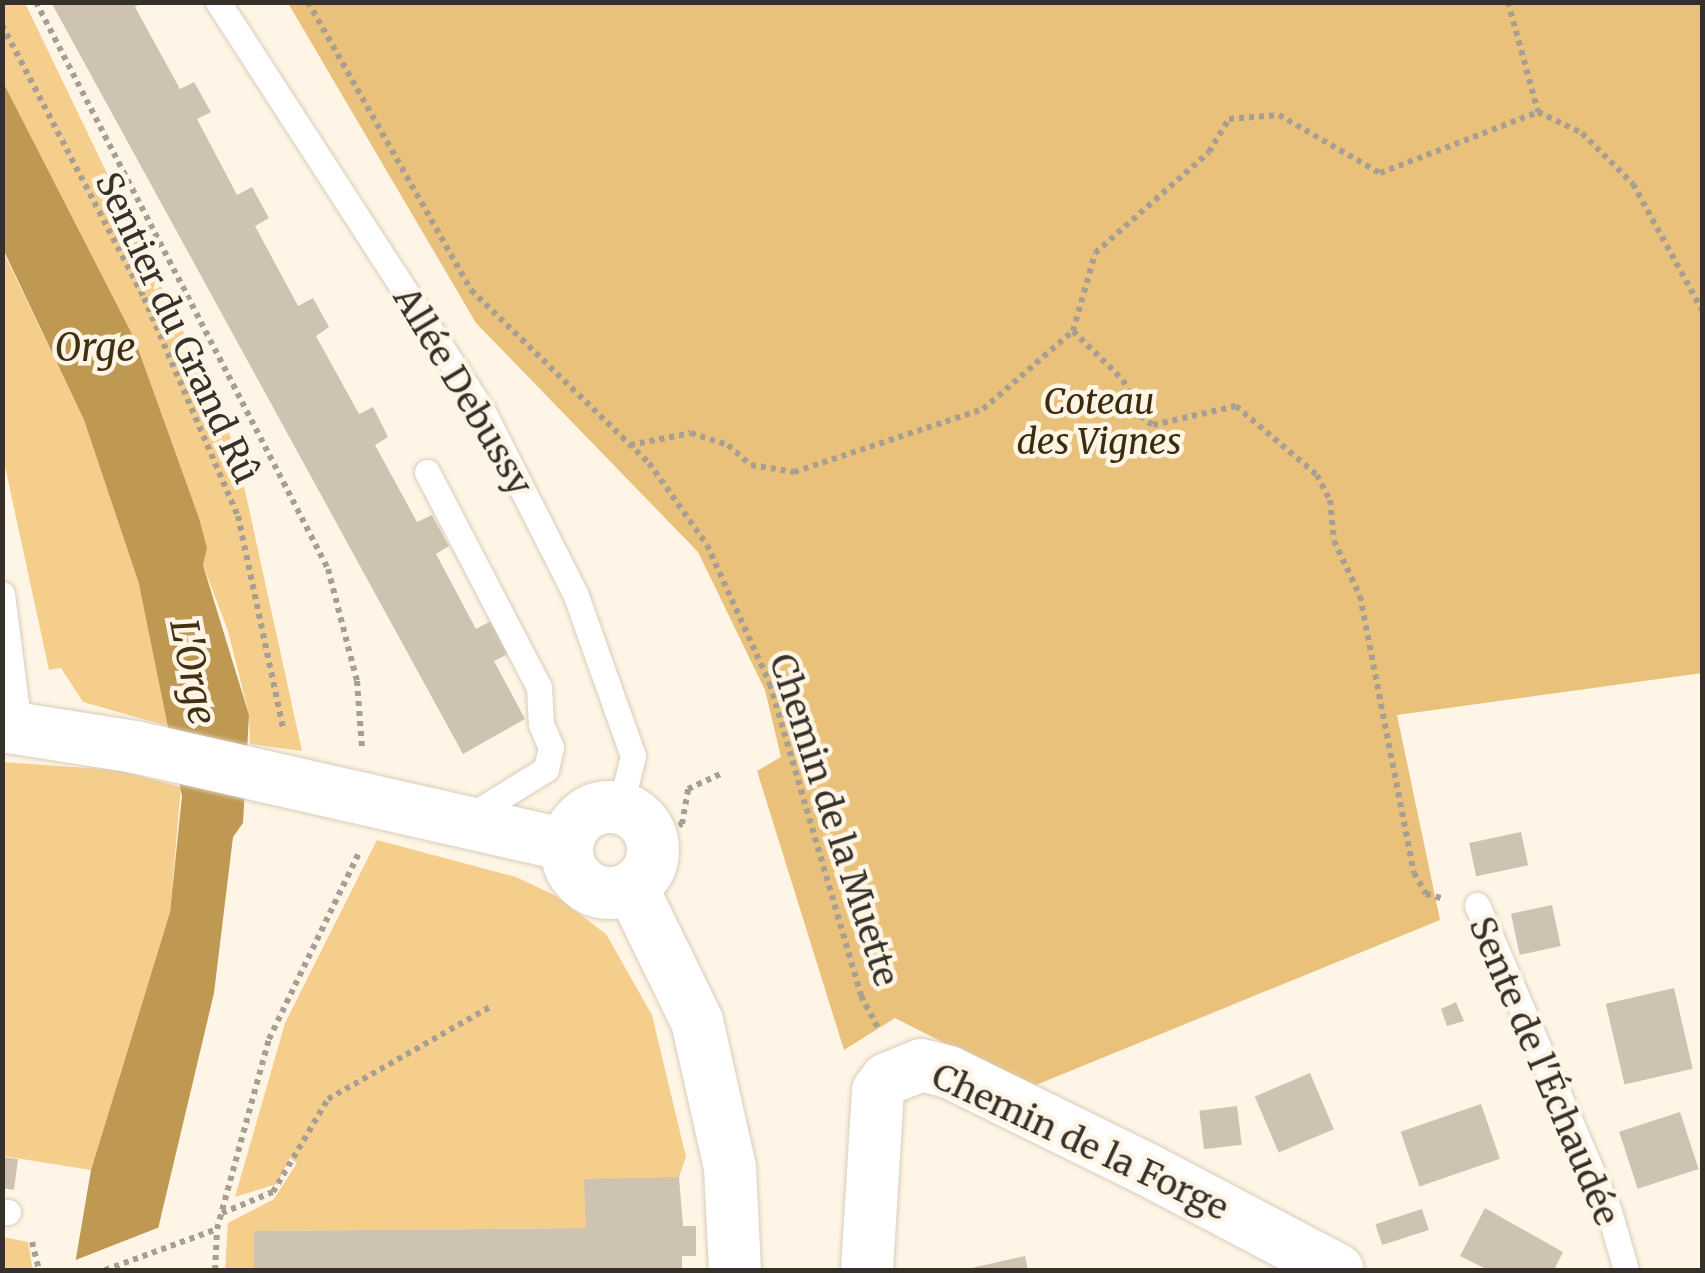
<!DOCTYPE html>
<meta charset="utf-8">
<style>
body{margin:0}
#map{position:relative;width:1705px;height:1273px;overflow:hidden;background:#fff5e6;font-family:Merriweather,serif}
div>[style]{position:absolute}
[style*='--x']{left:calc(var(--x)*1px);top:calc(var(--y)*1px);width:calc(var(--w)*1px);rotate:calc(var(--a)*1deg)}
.green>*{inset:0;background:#f5ce8b}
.forest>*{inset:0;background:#e9c17a}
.water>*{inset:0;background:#bf9852}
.pier>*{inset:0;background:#fff5e6}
.building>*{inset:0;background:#cec3b0;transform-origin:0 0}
.path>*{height:6px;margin-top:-3px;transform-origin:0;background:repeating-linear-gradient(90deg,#a79f93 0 5px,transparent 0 10px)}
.roads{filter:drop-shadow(0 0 2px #d9cdba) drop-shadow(0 0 2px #d9cdba)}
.service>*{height:25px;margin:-12.5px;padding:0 12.5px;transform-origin:12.5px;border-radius:12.5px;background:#fff}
.minor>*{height:52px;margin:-26px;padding:0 26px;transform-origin:26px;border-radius:26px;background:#fff}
.minor>.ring{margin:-26px;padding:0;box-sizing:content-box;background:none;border:52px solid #fff;border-radius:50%}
span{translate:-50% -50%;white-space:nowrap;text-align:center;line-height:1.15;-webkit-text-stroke:9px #fff5e6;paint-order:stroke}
.street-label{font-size:35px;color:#353029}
.park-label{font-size:35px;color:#3c2c0c;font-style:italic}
.water-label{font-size:38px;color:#402f10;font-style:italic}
.frame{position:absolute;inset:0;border:5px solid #353029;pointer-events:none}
</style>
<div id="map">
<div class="green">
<i style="clip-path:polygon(2px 3px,25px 3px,219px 406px,237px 454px,302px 751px,250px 744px,249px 715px,228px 631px,203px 565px,206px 548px,199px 518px,135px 340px,3px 82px)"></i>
<i style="clip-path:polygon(2px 249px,84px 420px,139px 584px,171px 727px,83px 702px,61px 668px,49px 670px,3px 457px)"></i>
<i style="clip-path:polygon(2px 762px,117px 770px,181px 787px,170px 912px,91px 1170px,3px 1156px)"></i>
<i style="clip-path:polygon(377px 840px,516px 877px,556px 896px,606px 934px,652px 1015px,686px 1157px,679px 1177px,586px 1228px,254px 1231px,254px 1270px,225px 1270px,228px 1223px,274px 1199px,297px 1163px,290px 1158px,277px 1184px,235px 1197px,285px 1023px)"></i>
<i style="clip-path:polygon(3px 1237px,28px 1242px,33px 1270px,3px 1270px)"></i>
</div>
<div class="forest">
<i style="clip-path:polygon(288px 3px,1702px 3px,1702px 673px,1397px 715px,1440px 920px,1031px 1087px,895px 1018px,844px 1050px,757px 771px,781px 757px,765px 690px,698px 552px,476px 323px)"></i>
</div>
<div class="water">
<i style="clip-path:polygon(3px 82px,135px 340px,199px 518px,207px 548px,203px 565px,249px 715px,243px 823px,233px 837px,214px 993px,158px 1229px,74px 1270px,91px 1170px,170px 912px,182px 796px,139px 584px,84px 420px,3px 249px)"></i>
</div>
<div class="pier">
<i style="clip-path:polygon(165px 1225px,162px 1269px,74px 1270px,73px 1261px)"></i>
</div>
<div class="building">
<i style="clip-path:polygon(51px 2px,142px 2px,135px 7px,180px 89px,194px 82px,211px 112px,197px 119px,237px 195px,252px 187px,269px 218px,255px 226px,298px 306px,313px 298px,329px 327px,316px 336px,359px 414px,373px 407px,388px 437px,375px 445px,417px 522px,432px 515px,449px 546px,436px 554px,476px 629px,491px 621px,500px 638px,508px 654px,494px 661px,525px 719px,463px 754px)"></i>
<i style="left:1521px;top:832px;width:34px;height:53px;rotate:78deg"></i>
<i style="left:1552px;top:905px;width:42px;height:42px;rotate:78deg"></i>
<i style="left:1674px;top:988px;width:83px;height:70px;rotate:77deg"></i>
<i style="clip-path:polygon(1456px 1002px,1464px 1021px,1447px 1026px,1441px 1009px)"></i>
<i style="left:1310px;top:1073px;width:61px;height:60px;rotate:67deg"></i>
<i style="left:1481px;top:1104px;width:58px;height:85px;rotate:71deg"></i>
<i style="left:1237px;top:1106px;width:39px;height:38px;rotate:83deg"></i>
<i style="left:1680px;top:1112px;width:60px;height:64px;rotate:72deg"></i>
<i style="clip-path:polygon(2px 1157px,18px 1159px,14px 1190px,2px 1188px)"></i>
<i style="clip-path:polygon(679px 1177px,683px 1226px,696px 1226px,696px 1256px,682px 1256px,682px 1270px,254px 1270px,254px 1231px,586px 1228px,584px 1179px)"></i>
<i style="clip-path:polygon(1485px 1208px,1563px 1252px,1554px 1270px,1488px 1270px,1460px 1256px)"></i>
<i style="left:1422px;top:1209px;width:22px;height:49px;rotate:72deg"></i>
<i style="clip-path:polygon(1025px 1256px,1028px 1270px,967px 1270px,967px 1269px)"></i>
</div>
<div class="path">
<i style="--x:36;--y:2;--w:638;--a:62.75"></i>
<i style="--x:328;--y:569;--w:116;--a:75.5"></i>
<i style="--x:357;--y:681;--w:66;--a:85.7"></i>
<i style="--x:308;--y:2;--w:331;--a:60.5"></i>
<i style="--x:471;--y:290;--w:248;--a:44.2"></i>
<i style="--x:649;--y:463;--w:100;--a:54.7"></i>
<i style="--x:707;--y:545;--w:153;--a:65.6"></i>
<i style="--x:770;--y:684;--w:325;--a:73.7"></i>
<i style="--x:861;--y:996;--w:36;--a:62"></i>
<i style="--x:1508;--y:2;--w:114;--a:74.7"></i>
<i style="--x:1538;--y:112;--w:49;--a:25.5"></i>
<i style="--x:1582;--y:133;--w:72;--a:45"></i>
<i style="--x:1633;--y:184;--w:144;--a:61.3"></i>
<i style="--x:2;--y:25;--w:308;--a:62.5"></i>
<i style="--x:144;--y:298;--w:237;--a:66.7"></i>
<i style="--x:238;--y:516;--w:216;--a:78"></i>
<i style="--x:1073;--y:331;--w:81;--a:-74.2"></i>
<i style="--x:1095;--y:253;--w:152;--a:-41.5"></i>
<i style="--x:1209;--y:152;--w:39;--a:-59"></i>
<i style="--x:1229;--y:119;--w:50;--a:-4.6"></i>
<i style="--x:1279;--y:115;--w:116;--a:29.9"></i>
<i style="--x:1380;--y:173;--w:169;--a:-21.1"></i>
<i style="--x:630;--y:445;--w:62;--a:-11.1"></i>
<i style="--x:691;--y:433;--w:39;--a:18"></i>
<i style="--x:728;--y:445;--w:30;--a:41"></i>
<i style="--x:751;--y:465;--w:44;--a:9.2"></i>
<i style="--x:794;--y:472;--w:199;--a:-18.4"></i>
<i style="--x:983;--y:409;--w:119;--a:-40.9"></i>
<i style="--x:1073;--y:331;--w:70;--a:44.4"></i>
<i style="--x:1123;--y:380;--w:40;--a:65"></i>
<i style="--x:1140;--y:416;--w:16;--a:35"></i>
<i style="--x:1153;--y:425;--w:85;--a:-12.9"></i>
<i style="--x:1236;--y:406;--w:106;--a:40.4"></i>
<i style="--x:1317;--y:475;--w:28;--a:63"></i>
<i style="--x:1330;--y:500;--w:41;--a:84.4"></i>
<i style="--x:1334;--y:541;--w:61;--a:64.7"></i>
<i style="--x:1360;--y:596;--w:282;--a:79"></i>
<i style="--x:1414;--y:873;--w:24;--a:60"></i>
<i style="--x:1426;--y:894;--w:16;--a:15"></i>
<i style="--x:651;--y:837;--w:34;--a:-23"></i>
<i style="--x:682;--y:824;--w:36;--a:-80"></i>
<i style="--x:688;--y:789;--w:38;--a:-25"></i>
<i style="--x:222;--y:1213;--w:55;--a:-22.4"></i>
<i style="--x:273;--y:1192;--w:108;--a:-59.4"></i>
<i style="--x:328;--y:1099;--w:189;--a:-29.6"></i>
<i style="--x:32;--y:1242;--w:29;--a:76"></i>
<i style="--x:105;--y:1270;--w:119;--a:-20.1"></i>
<i style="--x:217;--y:1229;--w:197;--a:-74.7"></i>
<i style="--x:269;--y:1039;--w:207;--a:-64.2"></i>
<i style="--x:215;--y:1270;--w:40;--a:-87.1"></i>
</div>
<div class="roads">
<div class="service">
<i style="--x:218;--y:2;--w:484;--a:57.1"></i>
<i style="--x:481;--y:408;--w:208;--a:63.1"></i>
<i style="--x:575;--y:593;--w:173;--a:70.4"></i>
<i style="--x:633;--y:756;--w:54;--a:104"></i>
<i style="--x:427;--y:472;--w:242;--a:62.5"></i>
<i style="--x:539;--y:687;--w:37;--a:87"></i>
<i style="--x:541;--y:724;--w:25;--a:67"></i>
<i style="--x:551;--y:747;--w:23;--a:103"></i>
<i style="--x:546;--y:769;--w:93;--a:148.2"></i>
<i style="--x:2;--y:594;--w:134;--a:82.7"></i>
<i style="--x:1477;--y:905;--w:333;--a:66.7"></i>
<i style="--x:1609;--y:1211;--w:61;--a:73.9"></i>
<i style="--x:2;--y:1212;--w:6;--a:0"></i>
</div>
<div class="minor">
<i style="--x:2;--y:726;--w:135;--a:9"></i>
<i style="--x:135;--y:747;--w:443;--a:12.8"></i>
<i class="ring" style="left:567px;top:807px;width:34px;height:34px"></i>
<i style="--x:632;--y:888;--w:148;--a:64"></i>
<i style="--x:697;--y:1021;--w:151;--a:77.3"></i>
<i style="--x:730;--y:1168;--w:102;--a:87.2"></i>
<i style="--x:867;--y:1270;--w:179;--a:-86.5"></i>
<i style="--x:878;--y:1091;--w:15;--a:-53"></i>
<i style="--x:887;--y:1079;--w:37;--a:-22"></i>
<i style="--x:921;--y:1065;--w:29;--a:14"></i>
<i style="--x:949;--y:1072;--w:224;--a:26.2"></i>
<i style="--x:1150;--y:1171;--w:212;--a:27.8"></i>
</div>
</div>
<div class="street-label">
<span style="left:177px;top:328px;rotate:65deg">Sentier du Grand Rû</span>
<span style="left:463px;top:391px;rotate:59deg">Allée Debussy</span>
<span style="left:834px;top:820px;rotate:72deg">Chemin de la Muette</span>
<span style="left:1544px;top:1071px;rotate:67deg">Sente de l'Échaudée</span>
<span style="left:1080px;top:1142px;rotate:25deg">Chemin de la Forge</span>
</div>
<div class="park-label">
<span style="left:1099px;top:422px">Coteau<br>des Vignes</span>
</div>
<div class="water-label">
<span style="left:95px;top:348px">Orge</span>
<span style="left:193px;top:672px;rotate:79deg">L'Orge</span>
</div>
<div class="frame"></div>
</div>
